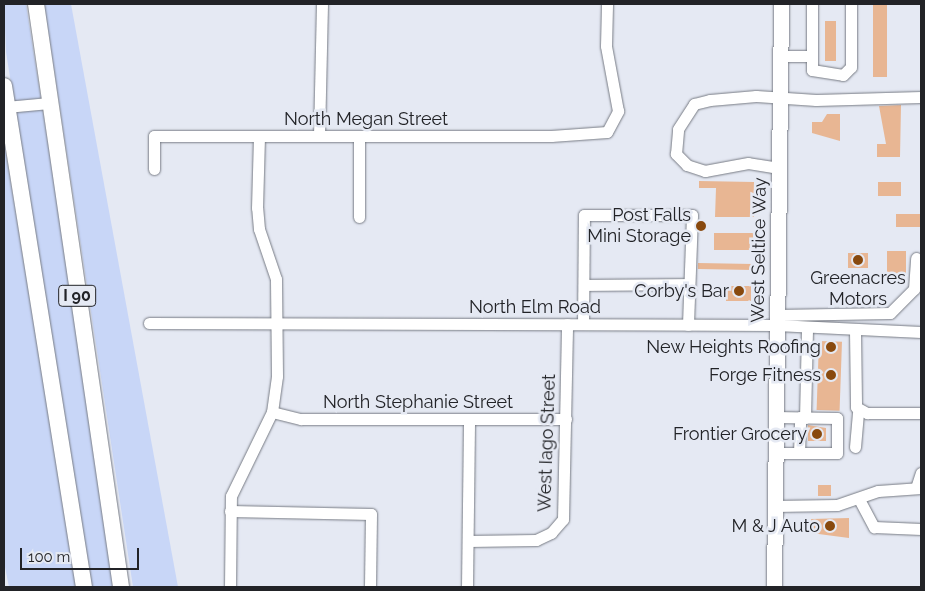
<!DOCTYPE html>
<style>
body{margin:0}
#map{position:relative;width:925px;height:591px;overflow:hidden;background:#e5e9f3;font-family:Raleway,sans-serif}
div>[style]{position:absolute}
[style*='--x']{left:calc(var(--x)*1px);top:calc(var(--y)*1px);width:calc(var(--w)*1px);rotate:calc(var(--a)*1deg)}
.green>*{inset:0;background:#c8d6f7}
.building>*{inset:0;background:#e8b693;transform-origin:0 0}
.roads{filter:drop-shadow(0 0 1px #777b84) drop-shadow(0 0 1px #777b84)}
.minor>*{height:11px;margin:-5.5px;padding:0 5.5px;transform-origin:5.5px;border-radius:5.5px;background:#fff}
.major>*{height:15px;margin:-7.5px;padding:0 7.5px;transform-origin:7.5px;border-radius:7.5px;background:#fff}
.highway>*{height:16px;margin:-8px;padding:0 8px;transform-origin:8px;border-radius:8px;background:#fff}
.dots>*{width:14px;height:14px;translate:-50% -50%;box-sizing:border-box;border:2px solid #e5e9f3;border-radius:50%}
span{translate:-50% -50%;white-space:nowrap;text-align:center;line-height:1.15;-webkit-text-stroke:5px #e5e9f3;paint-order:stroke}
.shield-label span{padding:1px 4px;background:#e5e9f3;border:1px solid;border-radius:4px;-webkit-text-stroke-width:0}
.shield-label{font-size:16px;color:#222327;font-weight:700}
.street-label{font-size:18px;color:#222327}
.poi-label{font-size:18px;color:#222327}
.right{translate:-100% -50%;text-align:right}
.frame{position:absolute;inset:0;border:5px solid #222327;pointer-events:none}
.scale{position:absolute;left:20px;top:548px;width:119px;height:22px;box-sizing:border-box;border:2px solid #222327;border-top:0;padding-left:6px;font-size:15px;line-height:18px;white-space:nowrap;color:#222327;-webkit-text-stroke:4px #e5e9f3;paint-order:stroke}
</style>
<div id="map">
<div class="green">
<i style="clip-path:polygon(4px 4px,26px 4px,118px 587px,91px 587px,6px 52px)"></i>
<i style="clip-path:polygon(44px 4px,71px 4px,178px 587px,133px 587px)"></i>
<i style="clip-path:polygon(4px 141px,77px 587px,9px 587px,4px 562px)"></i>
</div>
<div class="building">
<i style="left:873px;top:4px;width:14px;height:73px"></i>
<i style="left:825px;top:21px;width:11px;height:40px"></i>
<i style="clip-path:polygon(901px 105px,900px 157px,877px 157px,877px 144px,886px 144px,879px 106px)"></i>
<i style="clip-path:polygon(827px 114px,840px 114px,840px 141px,812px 133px,812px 122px,822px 122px)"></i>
<i style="clip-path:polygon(699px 181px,754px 182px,754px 217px,715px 217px,716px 188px,699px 188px)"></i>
<i style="left:878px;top:182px;width:23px;height:14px"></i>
<i style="left:896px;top:214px;width:25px;height:13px"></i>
<i style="left:714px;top:233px;width:39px;height:17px"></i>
<i style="left:887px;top:251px;width:19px;height:26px"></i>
<i style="left:848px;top:253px;width:20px;height:15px"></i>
<i style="left:698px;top:263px;width:55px;height:6px;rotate:1deg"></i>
<i style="left:726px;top:286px;width:25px;height:15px"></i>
<i style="left:819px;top:341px;width:23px;height:69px;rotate:2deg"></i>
<i style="clip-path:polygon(808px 425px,826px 428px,826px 441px,808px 441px)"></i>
<i style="left:818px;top:485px;width:13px;height:11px"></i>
<i style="clip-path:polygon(849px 518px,849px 538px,811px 533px,811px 519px)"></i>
</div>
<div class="roads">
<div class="minor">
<i style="--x:812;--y:4;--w:66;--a:90"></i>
<i style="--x:812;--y:70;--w:31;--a:9"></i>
<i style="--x:843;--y:75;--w:11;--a:-45"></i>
<i style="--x:851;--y:67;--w:63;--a:-90"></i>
<i style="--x:780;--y:56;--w:32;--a:0"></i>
<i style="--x:6;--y:107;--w:43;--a:-5.3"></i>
<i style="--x:319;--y:136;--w:132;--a:-88.7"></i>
<i style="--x:779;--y:168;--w:31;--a:-171"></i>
<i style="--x:748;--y:163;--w:44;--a:169.5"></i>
<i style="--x:705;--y:171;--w:19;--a:-162"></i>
<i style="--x:687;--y:165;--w:16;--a:-135"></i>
<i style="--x:676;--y:154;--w:25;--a:-85"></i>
<i style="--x:678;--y:129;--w:30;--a:-57"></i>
<i style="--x:694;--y:104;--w:16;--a:-14"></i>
<i style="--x:710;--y:100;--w:46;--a:-5"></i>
<i style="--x:756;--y:96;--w:60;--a:3.8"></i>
<i style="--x:816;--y:100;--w:105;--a:-1.6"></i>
<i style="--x:154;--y:169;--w:33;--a:-90"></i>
<i style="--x:154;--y:136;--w:397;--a:0"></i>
<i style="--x:551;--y:136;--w:56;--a:-4.1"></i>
<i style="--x:607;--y:132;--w:24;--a:-62"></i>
<i style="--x:618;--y:111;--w:66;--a:-100.5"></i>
<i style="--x:606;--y:46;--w:42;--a:-88.6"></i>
<i style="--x:359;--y:217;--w:81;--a:-90"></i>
<i style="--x:584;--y:285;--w:105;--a:-0.5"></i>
<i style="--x:777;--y:315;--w:113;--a:-1"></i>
<i style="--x:890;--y:313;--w:34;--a:-45"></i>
<i style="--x:914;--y:289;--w:31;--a:-86"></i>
<i style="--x:149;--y:323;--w:627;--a:0.18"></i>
<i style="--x:776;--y:325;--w:145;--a:2.8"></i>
<i style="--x:583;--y:324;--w:109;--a:-89.5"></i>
<i style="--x:584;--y:215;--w:108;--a:0"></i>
<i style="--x:692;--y:215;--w:110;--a:92.1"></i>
<i style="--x:855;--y:331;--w:76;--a:89.2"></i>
<i style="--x:856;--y:407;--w:13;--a:29"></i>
<i style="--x:867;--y:413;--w:54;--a:0"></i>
<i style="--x:272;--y:412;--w:30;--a:14"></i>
<i style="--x:301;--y:419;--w:265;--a:0"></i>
<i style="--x:805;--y:418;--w:90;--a:-88.7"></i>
<i style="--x:855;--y:447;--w:38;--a:-85"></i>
<i style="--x:775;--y:453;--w:62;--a:0"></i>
<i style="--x:837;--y:453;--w:35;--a:-90"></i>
<i style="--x:837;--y:418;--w:62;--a:-179.1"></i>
<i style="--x:799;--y:453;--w:36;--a:-88"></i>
<i style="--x:916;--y:488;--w:16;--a:-72"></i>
<i style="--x:860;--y:501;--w:30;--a:62"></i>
<i style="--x:874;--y:527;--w:47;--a:2.4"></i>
<i style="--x:774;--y:506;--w:63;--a:-0.9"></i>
<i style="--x:837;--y:505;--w:43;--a:-18.9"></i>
<i style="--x:878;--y:491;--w:43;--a:-4"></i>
<i style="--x:230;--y:511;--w:141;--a:1.2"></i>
<i style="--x:371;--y:514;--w:73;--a:90.8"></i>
<i style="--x:468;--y:541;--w:68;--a:-0.8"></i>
<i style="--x:536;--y:540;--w:17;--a:-25"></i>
<i style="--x:551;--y:533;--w:18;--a:-49"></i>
<i style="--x:563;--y:519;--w:195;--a:-88.8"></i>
<i style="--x:230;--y:587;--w:91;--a:-89.4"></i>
<i style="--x:231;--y:496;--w:93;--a:-64"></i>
<i style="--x:272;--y:412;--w:36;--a:-82"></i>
<i style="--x:277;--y:376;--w:97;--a:-90.6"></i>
<i style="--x:276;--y:279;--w:53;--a:-108.8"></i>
<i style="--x:259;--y:229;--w:21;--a:-95"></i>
<i style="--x:257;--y:208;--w:72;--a:-88.4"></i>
<i style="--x:467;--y:587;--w:168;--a:-89.3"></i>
</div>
<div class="major">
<i style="--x:774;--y:587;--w:583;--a:-89.31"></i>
</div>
<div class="highway">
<i style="--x:36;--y:4;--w:589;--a:81.7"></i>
<i style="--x:4;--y:86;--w:507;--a:80.93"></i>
</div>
</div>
<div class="dots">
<i style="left:701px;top:226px;background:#88490e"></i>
<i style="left:858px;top:260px;background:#88490e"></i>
<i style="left:739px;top:291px;background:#88490e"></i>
<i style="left:831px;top:347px;background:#88490e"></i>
<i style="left:831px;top:375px;background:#88490e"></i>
<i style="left:817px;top:434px;background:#88490e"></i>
<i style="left:830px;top:526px;background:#88490e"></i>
</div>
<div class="shield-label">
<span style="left:77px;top:296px">I 90</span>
</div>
<div class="street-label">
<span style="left:366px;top:119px">North Megan Street</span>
<span style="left:759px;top:250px;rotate:-89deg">West Seltice Way</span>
<span style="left:535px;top:307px">North Elm Road</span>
<span style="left:418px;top:402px">North Stephanie Street</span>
<span style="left:547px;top:443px;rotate:-88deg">West Iago Street</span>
</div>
<div class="poi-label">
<span class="right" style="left:691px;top:226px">Post Falls<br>Mini Storage</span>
<span style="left:858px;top:289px">Greenacres<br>Motors</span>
<span class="right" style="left:729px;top:291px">Corby's Bar</span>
<span class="right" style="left:821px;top:347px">New Heights Roofing</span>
<span class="right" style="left:821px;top:375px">Forge Fitness</span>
<span class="right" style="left:807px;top:434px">Frontier Grocery</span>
<span class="right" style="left:820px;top:526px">M &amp; J Auto</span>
</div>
<div class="frame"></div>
<div class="scale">100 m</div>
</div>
